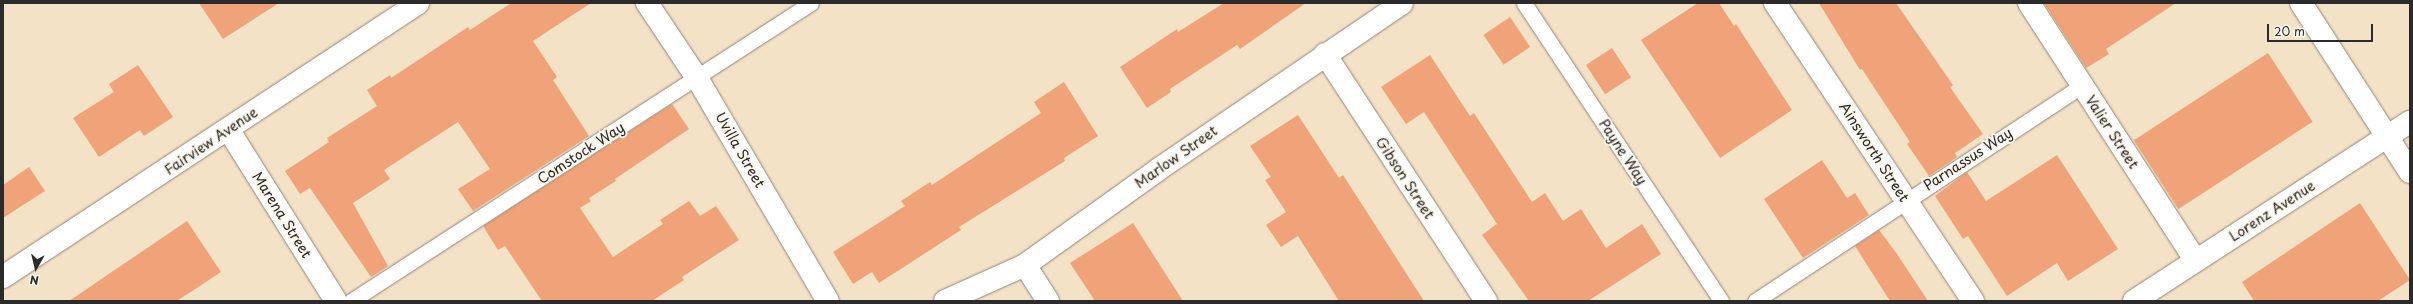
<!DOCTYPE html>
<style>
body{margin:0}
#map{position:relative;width:2413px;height:304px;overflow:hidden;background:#f4e2c7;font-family:"Playpen Sans",sans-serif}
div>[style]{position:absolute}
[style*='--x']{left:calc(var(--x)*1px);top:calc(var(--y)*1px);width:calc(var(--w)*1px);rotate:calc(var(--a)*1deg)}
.building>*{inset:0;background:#f0a378;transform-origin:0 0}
.roads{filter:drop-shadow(0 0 1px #908679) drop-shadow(0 0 1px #908679)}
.service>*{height:15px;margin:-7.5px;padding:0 7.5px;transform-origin:7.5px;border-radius:7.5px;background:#fff}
.minor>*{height:22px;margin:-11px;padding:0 11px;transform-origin:11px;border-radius:11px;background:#fff}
.tertiary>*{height:22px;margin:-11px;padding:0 11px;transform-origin:11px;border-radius:11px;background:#fff}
span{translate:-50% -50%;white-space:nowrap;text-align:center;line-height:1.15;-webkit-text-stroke:4px #fbf7ec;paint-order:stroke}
.street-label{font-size:14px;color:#2b2b2b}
.frame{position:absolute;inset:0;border:4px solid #2b2b2b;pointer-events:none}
.north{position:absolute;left:16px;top:248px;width:40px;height:40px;-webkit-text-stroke:3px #fbf7ec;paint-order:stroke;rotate:188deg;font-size:11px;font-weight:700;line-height:16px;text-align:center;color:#2b2b2b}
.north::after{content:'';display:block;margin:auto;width:14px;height:18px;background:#2b2b2b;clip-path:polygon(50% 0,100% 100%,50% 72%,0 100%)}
.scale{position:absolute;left:2267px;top:24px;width:106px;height:18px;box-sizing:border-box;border:2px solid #2b2b2b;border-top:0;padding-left:5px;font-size:12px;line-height:14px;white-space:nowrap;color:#2b2b2b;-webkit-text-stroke:3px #fbf7ec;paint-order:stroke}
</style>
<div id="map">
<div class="building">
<i style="clip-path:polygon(199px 3px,279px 3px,223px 39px)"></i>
<i style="clip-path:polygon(511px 3px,591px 3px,533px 41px,557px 77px,553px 80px,589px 136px,473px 211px,458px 189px,490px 169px,458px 122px,384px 170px,390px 179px,353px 203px,388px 266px,371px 277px,310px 188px,300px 194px,285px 171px,329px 142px,327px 138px,377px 106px,367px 90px,390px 75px,391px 78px,468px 27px,470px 30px)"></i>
<i style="clip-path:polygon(1224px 3px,1306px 3px,1240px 49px,1237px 45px,1170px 89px,1171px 92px,1147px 108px,1120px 67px,1177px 29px,1178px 32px)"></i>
<i style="clip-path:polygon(1698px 3px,1719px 3px,1734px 26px,1736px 24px,1792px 110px,1720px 158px,1641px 40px)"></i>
<i style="clip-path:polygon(1819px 3px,1896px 3px,1953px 85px,1950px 87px,1983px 134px,1955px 153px,1957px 157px,1929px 176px,1907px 144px,1910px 142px,1862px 69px,1860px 70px)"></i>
<i style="clip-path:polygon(2044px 3px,2176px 3px,2106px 49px,2109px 54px,2086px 68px)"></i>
<i style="left:1510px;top:17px;width:36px;height:32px;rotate:56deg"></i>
<i style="left:1612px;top:48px;width:35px;height:31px;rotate:57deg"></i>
<i style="left:2268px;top:53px;width:82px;height:160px;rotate:57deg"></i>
<i style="clip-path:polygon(1430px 55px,1470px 116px,1474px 113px,1532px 202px,1545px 193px,1563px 221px,1581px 209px,1606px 248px,1642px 224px,1661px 254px,1588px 301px,1529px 301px,1482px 235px,1497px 224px,1424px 112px,1406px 124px,1381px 87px)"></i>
<i style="clip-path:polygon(138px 65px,173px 117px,144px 136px,140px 130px,99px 157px,73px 118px,114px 92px,109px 84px)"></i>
<i style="clip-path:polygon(1064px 82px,1098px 136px,1064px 158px,1065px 161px,959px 227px,961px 230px,879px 283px,872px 272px,853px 284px,833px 252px,905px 206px,901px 201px,930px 182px,932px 185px,1041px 113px,1034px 102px)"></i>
<i style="clip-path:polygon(672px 104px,689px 129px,615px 179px,616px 181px,589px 198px,591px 201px,580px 208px,613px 257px,663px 224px,660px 220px,689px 201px,700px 216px,716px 206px,739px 240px,682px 277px,684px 280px,652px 301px,542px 301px,505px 246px,498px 250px,483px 226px)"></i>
<i style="clip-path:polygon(1298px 115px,1339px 178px,1343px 175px,1424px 301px,1339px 301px,1298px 236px,1281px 247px,1266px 225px,1286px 212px,1265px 180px,1271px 177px,1250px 146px)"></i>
<i style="clip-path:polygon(2057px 155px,2118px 249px,2068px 281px,2057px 263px,2007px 296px,1968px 236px,1963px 239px,1935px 196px,1967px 172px,1986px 201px)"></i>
<i style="clip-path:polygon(1822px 160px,1847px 198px,1855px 193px,1869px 215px,1803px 258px,1764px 199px)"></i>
<i style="clip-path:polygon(29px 167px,45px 191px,3px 218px,3px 185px)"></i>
<i style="clip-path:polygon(2360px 203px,2410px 280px,2378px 301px,2254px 301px,2242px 282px)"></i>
<i style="clip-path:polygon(187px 221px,221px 272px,177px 301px,69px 301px)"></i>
<i style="clip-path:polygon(1133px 223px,1183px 301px,1095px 301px,1070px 263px)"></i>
<i style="clip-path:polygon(1879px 230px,1897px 254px,1928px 301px,1890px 301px,1855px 246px)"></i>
</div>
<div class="roads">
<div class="service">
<i style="--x:1524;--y:3;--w:357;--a:56.5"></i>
<i style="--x:351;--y:301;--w:548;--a:-32.94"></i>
<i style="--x:1755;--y:301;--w:392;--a:-33.4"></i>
</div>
<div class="minor">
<i style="--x:647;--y:3;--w:90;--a:56.3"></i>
<i style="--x:697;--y:78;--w:259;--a:59.6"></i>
<i style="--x:1775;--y:3;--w:358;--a:56.4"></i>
<i style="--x:2029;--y:3;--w:307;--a:57.1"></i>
<i style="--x:1325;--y:54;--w:295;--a:56.9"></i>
<i style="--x:228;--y:129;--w:203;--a:57.9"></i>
<i style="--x:1025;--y:265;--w:43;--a:57.4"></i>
<i style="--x:3;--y:277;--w:497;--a:-33.4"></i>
<i style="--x:945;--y:301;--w:88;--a:-24.2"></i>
<i style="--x:1025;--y:265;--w:165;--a:-35.6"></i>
<i style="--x:1159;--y:169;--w:294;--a:-34.3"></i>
<i style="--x:2134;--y:301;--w:329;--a:-33"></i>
</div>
<div class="tertiary">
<i style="--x:2301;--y:3;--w:201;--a:57.2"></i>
</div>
</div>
<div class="street-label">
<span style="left:2112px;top:132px;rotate:57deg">Valier Street</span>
<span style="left:211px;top:141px;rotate:-34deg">Fairview Avenue</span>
<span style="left:740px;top:150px;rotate:60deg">Uvilla Street</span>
<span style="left:1623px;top:152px;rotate:57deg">Payne Way</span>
<span style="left:1874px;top:152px;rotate:57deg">Ainsworth Street</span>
<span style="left:581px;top:153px;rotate:-33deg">Comstock Way</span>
<span style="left:1176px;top:157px;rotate:-35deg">Marlow Street</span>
<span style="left:1968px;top:159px;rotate:-33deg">Parnassus Way</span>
<span style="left:1405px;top:178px;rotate:57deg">Gibson Street</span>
<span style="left:2272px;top:211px;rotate:-33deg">Lorenz Avenue</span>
<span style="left:282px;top:215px;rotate:58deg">Marena Street</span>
</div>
<div class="frame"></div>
<div class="north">N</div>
<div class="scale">20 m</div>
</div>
